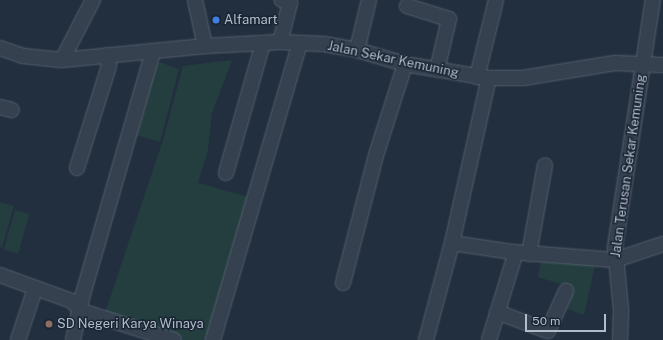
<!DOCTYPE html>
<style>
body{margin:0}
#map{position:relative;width:663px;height:340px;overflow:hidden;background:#222f3f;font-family:"Public Sans",sans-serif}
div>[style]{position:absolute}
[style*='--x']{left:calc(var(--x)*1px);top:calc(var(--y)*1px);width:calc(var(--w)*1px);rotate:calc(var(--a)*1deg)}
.green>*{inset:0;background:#243e40;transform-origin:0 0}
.roads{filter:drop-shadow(0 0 1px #545f6d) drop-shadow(0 0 1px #545f6d)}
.minor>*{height:14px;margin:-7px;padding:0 7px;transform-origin:7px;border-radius:7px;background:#36414f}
.dots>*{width:11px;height:11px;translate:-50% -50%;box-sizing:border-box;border:2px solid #1b2634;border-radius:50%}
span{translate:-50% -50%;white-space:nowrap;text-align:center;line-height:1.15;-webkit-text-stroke:3px #1b2634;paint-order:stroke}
.poi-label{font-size:13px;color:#b2bcca}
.left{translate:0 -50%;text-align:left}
.street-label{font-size:13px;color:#b2bcca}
.scale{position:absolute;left:525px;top:314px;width:81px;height:18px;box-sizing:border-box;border:2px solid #b2bcca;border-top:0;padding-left:5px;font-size:12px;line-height:14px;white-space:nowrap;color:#b2bcca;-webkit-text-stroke:3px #1b2634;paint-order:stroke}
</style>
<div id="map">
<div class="green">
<i style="clip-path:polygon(232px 60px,212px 113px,208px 150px,198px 183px,249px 197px,209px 340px,181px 340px,105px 313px,163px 140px,183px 66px)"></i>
<i style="clip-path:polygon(159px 62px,179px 69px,160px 142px,137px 135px,155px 67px)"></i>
<i style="clip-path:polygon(0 202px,14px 206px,2px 248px,0 247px)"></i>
<i style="left:15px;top:210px;width:15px;height:41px;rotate:16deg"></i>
<i style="clip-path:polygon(541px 258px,595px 265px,584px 315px,567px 309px,572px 294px,570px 287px,538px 277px)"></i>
</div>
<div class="roads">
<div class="minor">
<i style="--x:195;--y:0;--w:47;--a:77.7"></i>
<i style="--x:407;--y:6;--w:44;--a:17.2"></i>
<i style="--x:449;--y:19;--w:52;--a:103.2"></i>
<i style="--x:280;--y:42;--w:40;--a:-75.6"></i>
<i style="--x:290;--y:3;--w:9;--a:-159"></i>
<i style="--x:0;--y:48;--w:24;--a:19"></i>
<i style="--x:23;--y:56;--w:39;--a:6"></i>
<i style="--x:62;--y:60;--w:144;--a:-5.6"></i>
<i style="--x:205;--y:46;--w:75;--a:-3.1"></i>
<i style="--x:280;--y:42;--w:44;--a:2.6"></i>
<i style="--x:324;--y:44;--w:34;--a:10"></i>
<i style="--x:357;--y:50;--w:50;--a:16.3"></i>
<i style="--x:405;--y:64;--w:85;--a:9.5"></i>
<i style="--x:489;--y:78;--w:34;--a:0"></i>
<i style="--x:523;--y:78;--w:93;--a:-9.3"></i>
<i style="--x:615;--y:63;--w:48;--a:2.4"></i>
<i style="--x:357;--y:50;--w:51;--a:-76.5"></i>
<i style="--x:62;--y:60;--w:68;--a:-62.7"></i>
<i style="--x:477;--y:77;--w:79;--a:-76.1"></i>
<i style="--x:0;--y:107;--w:12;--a:14"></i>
<i style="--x:77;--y:168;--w:107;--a:-72.6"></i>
<i style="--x:109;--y:66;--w:11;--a:-100"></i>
<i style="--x:226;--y:173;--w:135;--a:-74.1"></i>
<i style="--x:452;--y:243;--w:169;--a:-77.4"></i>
<i style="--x:529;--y:254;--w:90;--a:-79.8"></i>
<i style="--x:0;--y:275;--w:77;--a:19.9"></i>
<i style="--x:72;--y:301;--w:13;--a:48"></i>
<i style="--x:81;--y:311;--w:97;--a:17.3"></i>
<i style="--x:343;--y:283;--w:135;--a:-75.5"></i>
<i style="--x:377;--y:152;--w:92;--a:-72.3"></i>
<i style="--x:497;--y:312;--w:54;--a:20.4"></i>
<i style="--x:548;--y:331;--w:44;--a:-65.8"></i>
<i style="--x:18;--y:340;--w:54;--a:-71.6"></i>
<i style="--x:73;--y:340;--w:40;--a:-78"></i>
<i style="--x:81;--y:301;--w:260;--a:-73.9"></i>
<i style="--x:213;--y:340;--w:309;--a:-73.7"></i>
<i style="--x:426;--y:340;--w:100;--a:-75"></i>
<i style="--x:452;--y:243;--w:62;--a:8.4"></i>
<i style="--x:513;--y:252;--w:102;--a:4.5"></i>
<i style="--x:615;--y:260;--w:51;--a:-18.4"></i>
<i style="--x:489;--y:340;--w:86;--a:-73"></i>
<i style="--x:620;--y:340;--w:30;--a:-88"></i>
<i style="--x:621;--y:310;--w:63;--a:-95.4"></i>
<i style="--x:615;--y:247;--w:250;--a:-81.3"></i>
</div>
</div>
<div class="dots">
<i style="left:216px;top:20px;background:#3f7fe0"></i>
<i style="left:49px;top:324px;background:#8d6e63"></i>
</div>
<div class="poi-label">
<span class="left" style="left:224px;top:20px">Alfamart</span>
<span class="left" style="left:57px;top:324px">SD Negeri Karya Winaya</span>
</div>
<div class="street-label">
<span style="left:393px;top:60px;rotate:12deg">Jalan Sekar Kemuning</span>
<span style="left:629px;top:166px;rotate:-82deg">Jalan Terusan Sekar Kemuning</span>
</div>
<div class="scale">50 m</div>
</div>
